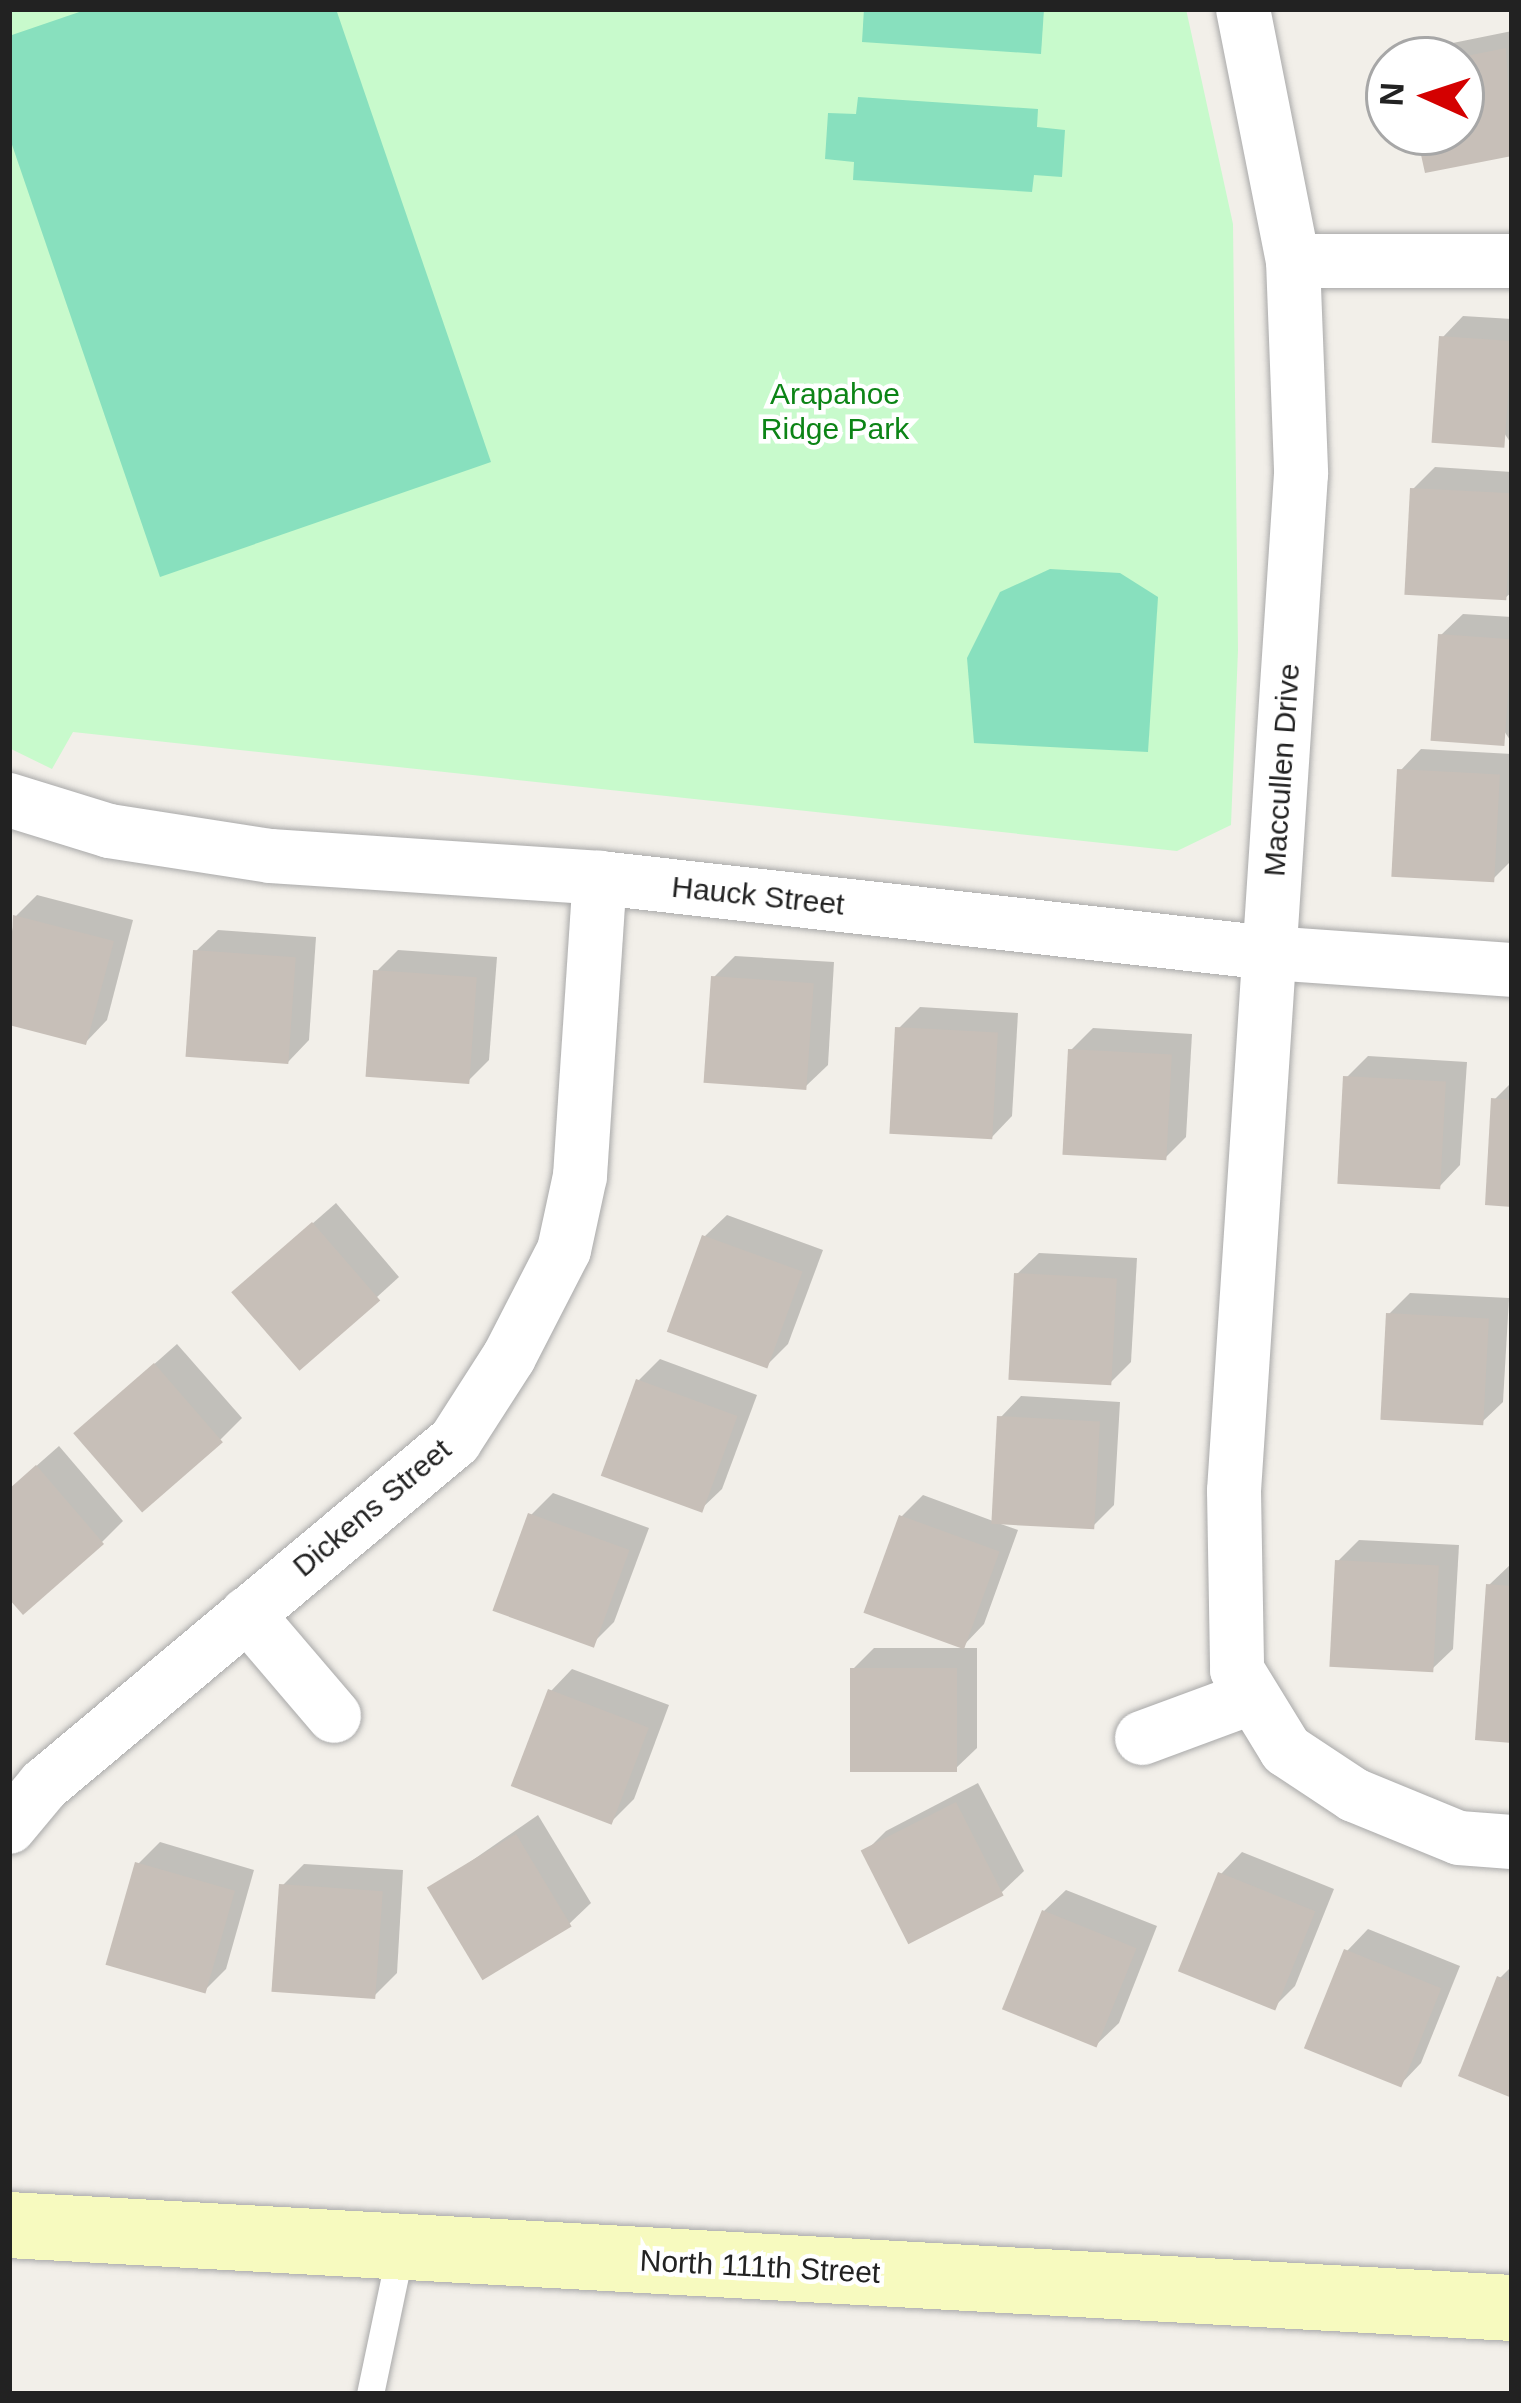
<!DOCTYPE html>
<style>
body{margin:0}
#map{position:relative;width:1521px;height:2403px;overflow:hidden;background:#f2efe9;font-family:Helvetica,sans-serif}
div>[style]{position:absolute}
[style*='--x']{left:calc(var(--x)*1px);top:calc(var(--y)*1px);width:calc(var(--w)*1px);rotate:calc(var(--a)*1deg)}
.park>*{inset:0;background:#c8facc}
.pitch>*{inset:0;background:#88e0be}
.shadow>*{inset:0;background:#0003}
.building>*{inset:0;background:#c7bfb8;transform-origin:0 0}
.roads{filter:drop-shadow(0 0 3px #a9a9a9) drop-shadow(0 0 3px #a9a9a9)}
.lane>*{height:27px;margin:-13.5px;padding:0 13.5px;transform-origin:13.5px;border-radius:13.5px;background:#fff}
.street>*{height:54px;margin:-27px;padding:0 27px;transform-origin:27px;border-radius:27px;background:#fff}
.secondary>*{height:66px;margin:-33px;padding:0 33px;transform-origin:33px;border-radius:33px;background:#f7fabf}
span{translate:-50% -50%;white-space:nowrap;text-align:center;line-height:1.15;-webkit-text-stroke:9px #fff;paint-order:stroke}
.park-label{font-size:30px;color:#0c8416}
.street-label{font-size:30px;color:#222}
.frame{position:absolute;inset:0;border:12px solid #222;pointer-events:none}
.north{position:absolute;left:1365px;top:36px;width:120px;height:120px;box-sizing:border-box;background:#fff;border:3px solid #a7a7a7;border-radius:50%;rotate:273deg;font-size:33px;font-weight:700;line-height:48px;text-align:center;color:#222}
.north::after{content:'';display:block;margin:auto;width:42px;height:54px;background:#d40000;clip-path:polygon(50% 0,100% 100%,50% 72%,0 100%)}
</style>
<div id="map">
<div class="park">
<i style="clip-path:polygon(9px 9px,1186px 9px,1233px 224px,1238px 650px,1231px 825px,1177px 851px,73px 732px,52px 769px,9px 748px)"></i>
</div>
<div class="pitch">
<i style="clip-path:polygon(88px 9px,336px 9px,491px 462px,160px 577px,9px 136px,9px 36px)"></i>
<i style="clip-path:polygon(864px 9px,1044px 9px,1041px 54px,862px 42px)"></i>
<i style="clip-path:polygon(858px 97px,1038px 109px,1037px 127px,1065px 130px,1062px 177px,1034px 175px,1032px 192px,853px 180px,854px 162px,825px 159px,828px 113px,856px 114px)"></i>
<i style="clip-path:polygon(1050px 569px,1120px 573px,1158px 597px,1148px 752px,974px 743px,967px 658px,1000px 592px)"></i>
</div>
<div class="shadow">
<i style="clip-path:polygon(1512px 31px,1512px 153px,1427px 170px,1419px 132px,1461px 132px,1461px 60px,1416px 60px,1428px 48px)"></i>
<i style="clip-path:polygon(1463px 316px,1512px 319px,1512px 445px,1442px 338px)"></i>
<i style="clip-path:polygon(1435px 467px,1512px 472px,1512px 592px,1505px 598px,1413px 489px)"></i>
<i style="clip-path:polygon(1463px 614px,1512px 617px,1512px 743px,1441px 635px)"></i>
<i style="clip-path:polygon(1421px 749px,1512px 754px,1512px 860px,1492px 880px,1400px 771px)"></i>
<i style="clip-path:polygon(37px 895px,133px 920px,107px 1020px,86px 1042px,9px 1022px,9px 943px,16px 916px)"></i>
<i style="clip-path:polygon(218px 930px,316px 937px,309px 1040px,288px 1062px,196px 951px)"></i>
<i style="clip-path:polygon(398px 950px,497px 957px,489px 1060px,468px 1081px,376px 972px)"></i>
<i style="clip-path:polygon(735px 956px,834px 962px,828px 1065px,806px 1086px,714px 977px)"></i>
<i style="clip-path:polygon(920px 1007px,1018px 1013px,1012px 1116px,991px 1138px,898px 1029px)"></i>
<i style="clip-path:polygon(1093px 1028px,1192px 1034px,1186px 1137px,1164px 1159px,1071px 1050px)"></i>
<i style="clip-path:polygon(1368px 1056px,1467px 1062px,1460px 1165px,1439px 1187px,1346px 1078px)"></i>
<i style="clip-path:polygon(1512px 1082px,1512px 1204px,1494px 1100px)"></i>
<i style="clip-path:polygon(336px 1203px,399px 1277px,300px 1367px,257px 1272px)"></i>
<i style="clip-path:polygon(727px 1215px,823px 1250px,788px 1344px,766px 1366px,705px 1236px)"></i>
<i style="clip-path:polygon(1039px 1253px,1137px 1258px,1131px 1362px,1110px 1383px,1017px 1274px)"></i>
<i style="clip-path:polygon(1410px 1293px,1509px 1298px,1503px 1402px,1481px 1423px,1389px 1314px)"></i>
<i style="clip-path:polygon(177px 1344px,242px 1418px,220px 1440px,99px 1413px)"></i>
<i style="clip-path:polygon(660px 1359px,757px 1395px,722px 1489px,700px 1510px,639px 1380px)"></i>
<i style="clip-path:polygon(1021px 1396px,1120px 1402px,1114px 1505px,1092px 1527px,998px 1523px,1018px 1530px,984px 1624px,963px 1646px,901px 1517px,923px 1495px,993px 1521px,1000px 1418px)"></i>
<i style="clip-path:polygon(59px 1446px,123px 1521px,102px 1542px,9px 1594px,9px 1490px)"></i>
<i style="clip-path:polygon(553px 1493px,649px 1528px,614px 1622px,592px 1644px,531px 1515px)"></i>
<i style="clip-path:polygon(1359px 1540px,1459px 1545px,1453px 1649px,1431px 1670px,1338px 1561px)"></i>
<i style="clip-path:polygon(1511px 1564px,1512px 1564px,1512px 1740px,1489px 1585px)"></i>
<i style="clip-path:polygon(874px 1648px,977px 1648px,977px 1748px,955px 1769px,853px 1669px)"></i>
<i style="clip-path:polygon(572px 1669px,669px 1705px,634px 1799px,612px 1821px,551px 1691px)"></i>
<i style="clip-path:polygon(978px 1783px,1024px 1871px,1002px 1892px,865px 1852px,886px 1831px)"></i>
<i style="clip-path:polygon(538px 1815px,591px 1903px,569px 1924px,431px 1889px)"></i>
<i style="clip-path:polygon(160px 1842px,254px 1870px,226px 1969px,204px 1991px,138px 1864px)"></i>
<i style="clip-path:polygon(1242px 1852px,1334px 1889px,1295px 1986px,1274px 2007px,1221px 1874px)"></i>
<i style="clip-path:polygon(304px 1864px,403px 1870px,397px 1973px,375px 1995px,282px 1886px)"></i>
<i style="clip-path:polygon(1066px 1890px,1157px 1926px,1119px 2023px,1097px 2044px,1044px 1911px)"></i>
<i style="clip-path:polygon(1368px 1929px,1460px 1966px,1421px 2063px,1400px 2085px,1347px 1951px)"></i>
<i style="clip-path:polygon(1512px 1966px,1512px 2095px,1500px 1978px)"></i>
</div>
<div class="building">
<i style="clip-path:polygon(1506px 48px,1512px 156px,1425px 173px,1416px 132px,1461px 132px,1461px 57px)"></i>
<i style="left:1439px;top:336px;width:73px;height:107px;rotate:4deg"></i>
<i style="left:1410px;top:488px;width:102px;height:107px;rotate:3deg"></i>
<i style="left:1438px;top:634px;width:74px;height:107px;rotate:4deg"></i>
<i style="left:1397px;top:769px;width:103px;height:108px;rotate:3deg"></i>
<i style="clip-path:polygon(13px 915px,114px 941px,86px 1045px,9px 1025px)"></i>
<i style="left:193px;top:950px;width:103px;height:107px;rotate:4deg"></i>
<i style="left:373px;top:970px;width:104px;height:107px;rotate:4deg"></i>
<i style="left:711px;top:976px;width:103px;height:107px;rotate:4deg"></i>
<i style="left:895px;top:1027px;width:103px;height:107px;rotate:3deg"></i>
<i style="left:1068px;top:1049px;width:104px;height:106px;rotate:3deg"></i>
<i style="left:1343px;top:1076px;width:103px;height:108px;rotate:3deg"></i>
<i style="clip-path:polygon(1491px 1098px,1512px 1100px,1512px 1207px,1485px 1205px)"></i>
<i style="left:312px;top:1222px;width:104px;height:107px;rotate:49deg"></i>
<i style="left:702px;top:1235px;width:107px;height:103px;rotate:20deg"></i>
<i style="left:1014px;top:1273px;width:103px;height:107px;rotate:3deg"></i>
<i style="left:1386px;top:1313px;width:103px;height:107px;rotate:3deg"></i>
<i style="left:154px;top:1363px;width:105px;height:107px;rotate:49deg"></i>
<i style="left:636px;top:1379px;width:108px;height:103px;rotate:20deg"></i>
<i style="left:997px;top:1416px;width:103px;height:108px;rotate:3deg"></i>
<i style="clip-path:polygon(36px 1465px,104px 1544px,23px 1615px,9px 1599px,9px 1489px)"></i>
<i style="left:528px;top:1513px;width:108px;height:104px;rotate:20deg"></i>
<i style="left:899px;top:1515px;width:107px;height:104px;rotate:20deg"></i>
<i style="left:1335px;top:1560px;width:104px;height:107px;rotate:3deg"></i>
<i style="clip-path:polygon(1486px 1584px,1512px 1586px,1512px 1743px,1475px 1740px)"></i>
<i style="left:850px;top:1668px;width:107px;height:104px"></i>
<i style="left:548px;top:1689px;width:108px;height:104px;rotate:21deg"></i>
<i style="left:956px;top:1802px;width:105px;height:107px;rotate:63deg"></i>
<i style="left:516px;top:1834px;width:108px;height:104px;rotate:59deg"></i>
<i style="left:135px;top:1862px;width:104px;height:107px;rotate:16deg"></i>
<i style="left:1218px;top:1872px;width:105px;height:107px;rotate:22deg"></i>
<i style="left:279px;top:1884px;width:104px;height:108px;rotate:4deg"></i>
<i style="left:1042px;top:1910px;width:102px;height:107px;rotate:22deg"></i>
<i style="left:1344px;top:1949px;width:105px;height:107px;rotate:22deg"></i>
<i style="clip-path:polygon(1497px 1976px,1512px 1982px,1512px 2098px,1458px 2076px)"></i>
</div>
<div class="roads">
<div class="lane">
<i style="--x:370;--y:2394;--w:150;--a:-78.1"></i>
</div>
<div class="street">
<i style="--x:1243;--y:9;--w:257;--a:78.8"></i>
<i style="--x:1293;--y:261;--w:213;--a:87.8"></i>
<i style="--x:1301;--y:474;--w:1019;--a:93.77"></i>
<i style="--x:1234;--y:1491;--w:179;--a:89"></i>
<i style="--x:1237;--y:1670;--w:94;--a:58.5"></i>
<i style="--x:1286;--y:1750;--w:82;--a:33.5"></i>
<i style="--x:1354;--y:1795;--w:113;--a:22.3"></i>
<i style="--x:1459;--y:1838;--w:53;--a:4.3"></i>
<i style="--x:1293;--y:261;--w:219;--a:0"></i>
<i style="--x:9;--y:800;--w:105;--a:17.2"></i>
<i style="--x:109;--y:831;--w:164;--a:8.8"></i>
<i style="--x:271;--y:856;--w:330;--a:3.8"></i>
<i style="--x:600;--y:878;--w:674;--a:6.39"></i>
<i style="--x:1270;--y:953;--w:243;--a:4"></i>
<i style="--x:247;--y:1614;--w:134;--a:49.5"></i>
<i style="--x:1142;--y:1738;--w:115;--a:-20.3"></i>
<i style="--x:9;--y:1827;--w:55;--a:-50.2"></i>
<i style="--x:44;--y:1785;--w:536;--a:-39.93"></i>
<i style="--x:455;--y:1441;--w:100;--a:-57.3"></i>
<i style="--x:509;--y:1357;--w:120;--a:-62.8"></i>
<i style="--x:564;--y:1250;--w:76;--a:-77.8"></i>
<i style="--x:580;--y:1176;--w:299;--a:-86.2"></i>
</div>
<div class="secondary">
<i style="--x:9;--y:2225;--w:1505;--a:3.16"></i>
</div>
</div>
<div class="park-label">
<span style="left:835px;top:411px">Arapahoe<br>Ridge Park</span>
</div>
<div class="street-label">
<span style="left:1282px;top:770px;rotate:-86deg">Maccullen Drive</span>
<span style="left:758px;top:896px;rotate:6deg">Hauck Street</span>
<span style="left:372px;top:1508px;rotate:-40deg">Dickens Street</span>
<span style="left:760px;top:2267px;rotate:3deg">North 111th Street</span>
</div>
<div class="frame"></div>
<div class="north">N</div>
</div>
